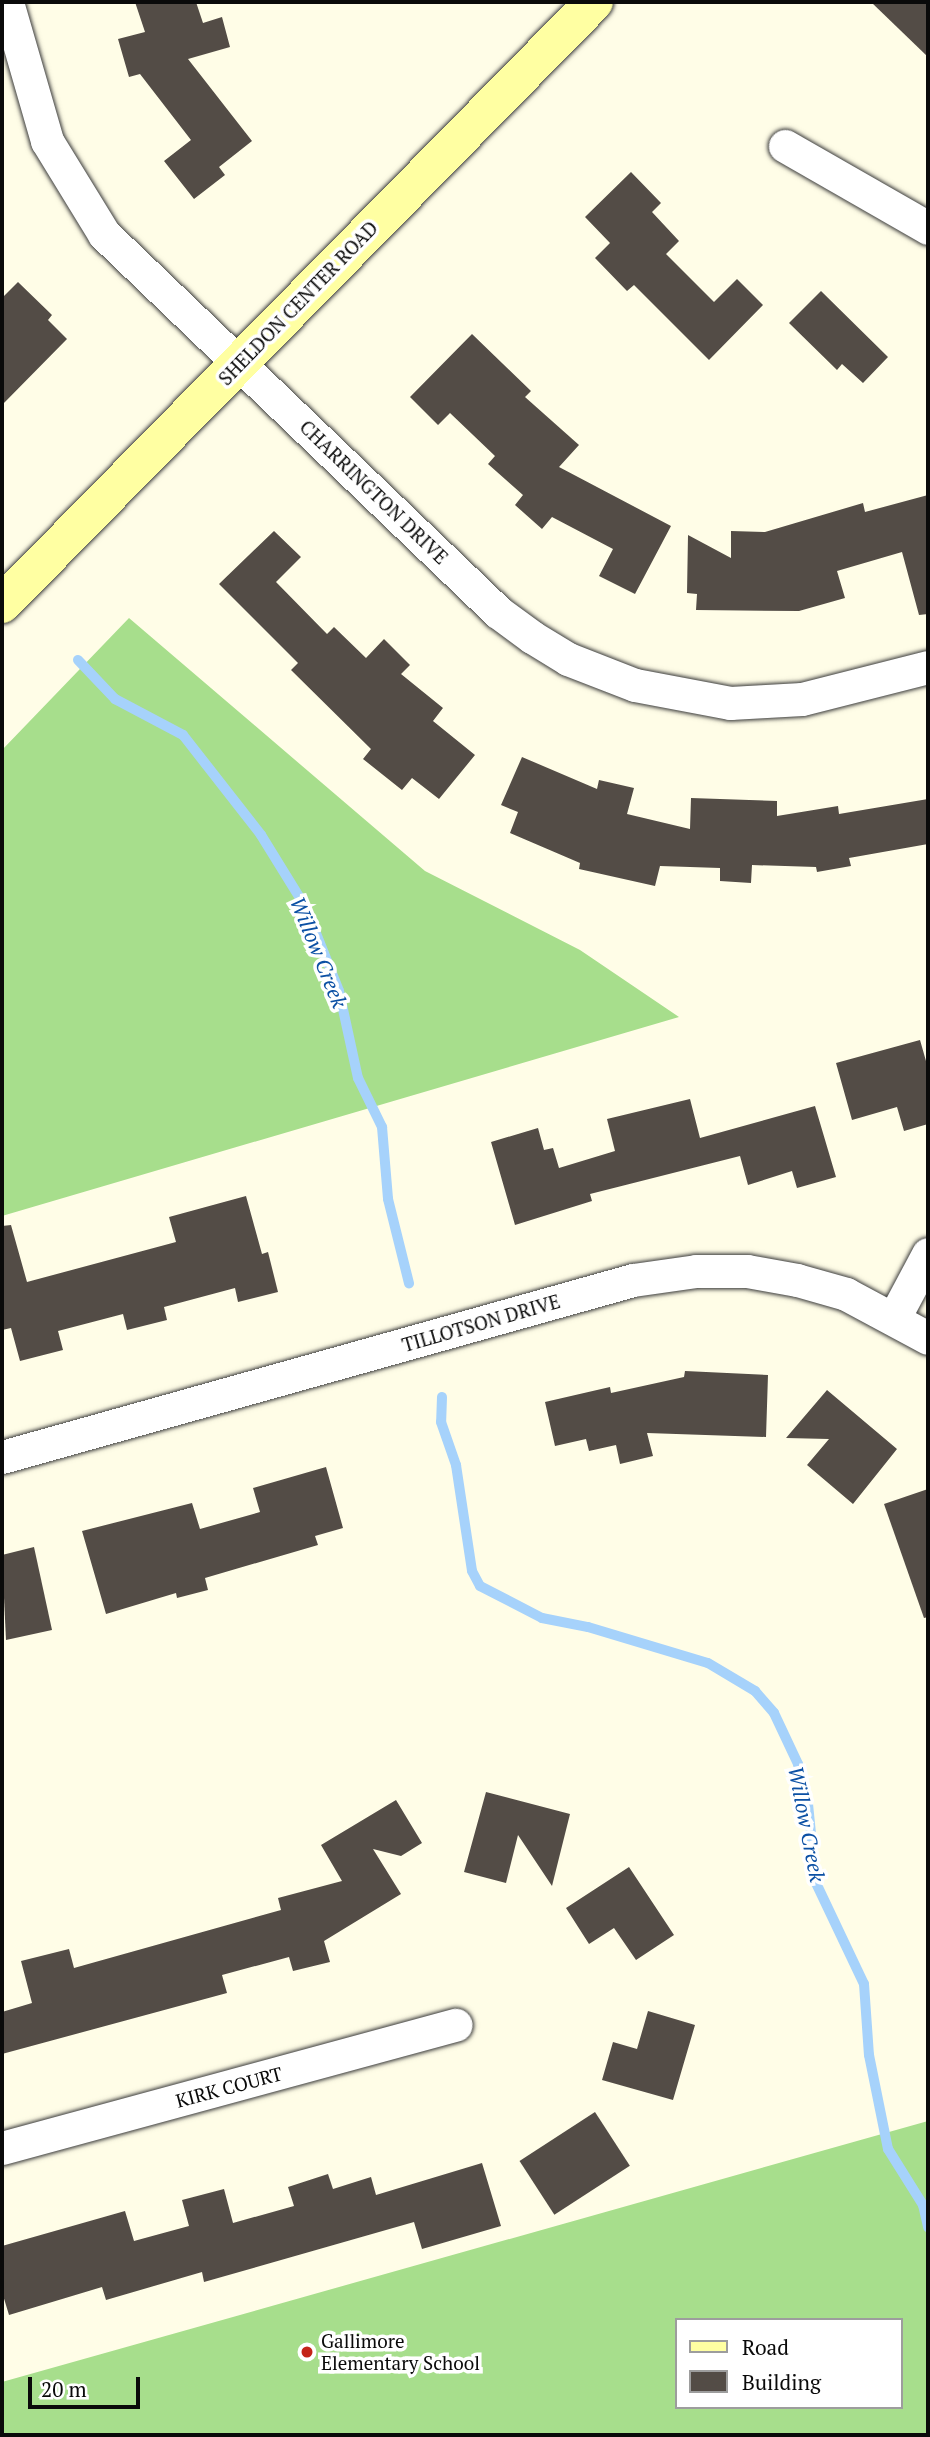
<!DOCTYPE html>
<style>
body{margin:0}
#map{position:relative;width:930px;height:2437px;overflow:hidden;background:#fffde7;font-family:"PT Serif",serif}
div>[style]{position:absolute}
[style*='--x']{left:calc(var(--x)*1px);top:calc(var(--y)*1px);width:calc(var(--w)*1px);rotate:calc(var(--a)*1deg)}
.forest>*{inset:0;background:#a7de8c}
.stream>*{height:10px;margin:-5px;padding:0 5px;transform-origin:5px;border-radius:5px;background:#a6d2fb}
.building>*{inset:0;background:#534c46;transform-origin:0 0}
.roads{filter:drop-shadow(0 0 2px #3d3d3d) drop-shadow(0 0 2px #3d3d3d)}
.minor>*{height:33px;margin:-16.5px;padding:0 16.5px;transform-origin:16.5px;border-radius:16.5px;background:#fff}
.secondary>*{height:38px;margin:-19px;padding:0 19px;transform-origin:19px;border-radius:19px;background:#ffffa2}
.dots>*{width:19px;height:19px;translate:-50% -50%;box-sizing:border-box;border:4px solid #fff;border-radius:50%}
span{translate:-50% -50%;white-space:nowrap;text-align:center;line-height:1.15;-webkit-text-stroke:7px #fff;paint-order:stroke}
.street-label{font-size:19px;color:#0a0a0a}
.poi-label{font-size:19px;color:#0a0a0a}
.left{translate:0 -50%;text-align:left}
.water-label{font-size:21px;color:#0b50a4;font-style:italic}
.frame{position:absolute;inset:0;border:4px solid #0a0a0a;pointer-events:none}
.legend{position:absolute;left:675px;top:2318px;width:228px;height:91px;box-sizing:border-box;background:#fff;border:2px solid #9d9d9d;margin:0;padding:9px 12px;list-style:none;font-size:21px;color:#0a0a0a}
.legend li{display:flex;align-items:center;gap:14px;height:35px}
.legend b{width:35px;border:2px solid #9d9d9d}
.scale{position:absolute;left:28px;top:2377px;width:112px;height:32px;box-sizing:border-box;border:4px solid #0a0a0a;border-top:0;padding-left:9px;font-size:21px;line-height:24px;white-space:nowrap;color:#0a0a0a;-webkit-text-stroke:5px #fff;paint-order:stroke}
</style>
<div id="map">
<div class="forest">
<i style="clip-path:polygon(129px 618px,425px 871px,580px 950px,679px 1017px,2px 1216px,2px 750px)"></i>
<i style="clip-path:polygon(evenodd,928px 2121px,928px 2435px,2px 2435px,2px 2382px,928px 2121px,676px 2320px,900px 2320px,900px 2407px,676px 2407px,676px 2320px)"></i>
</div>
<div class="stream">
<i style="--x:78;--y:660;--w:54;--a:46.5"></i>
<i style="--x:115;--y:699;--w:77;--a:27.9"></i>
<i style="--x:183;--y:735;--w:127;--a:52"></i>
<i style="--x:261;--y:835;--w:86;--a:58.3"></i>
<i style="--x:306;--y:908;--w:89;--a:68.3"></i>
<i style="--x:339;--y:991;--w:89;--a:77.7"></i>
<i style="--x:358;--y:1078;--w:55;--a:63.9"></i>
<i style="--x:382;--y:1127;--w:72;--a:85.2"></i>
<i style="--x:388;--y:1199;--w:87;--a:76"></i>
<i style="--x:442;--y:1397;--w:25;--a:92"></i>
<i style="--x:441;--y:1422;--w:46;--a:70.8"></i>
<i style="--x:456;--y:1465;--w:107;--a:81.4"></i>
<i style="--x:472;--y:1571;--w:17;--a:62"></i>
<i style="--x:480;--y:1586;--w:70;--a:27.3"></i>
<i style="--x:542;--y:1618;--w:47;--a:11.1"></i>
<i style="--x:588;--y:1627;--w:125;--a:16.7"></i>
<i style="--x:708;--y:1663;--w:55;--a:30.8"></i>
<i style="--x:755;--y:1691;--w:29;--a:49"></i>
<i style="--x:774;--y:1713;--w:56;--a:64.8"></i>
<i style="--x:798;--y:1764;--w:41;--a:76"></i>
<i style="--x:808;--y:1804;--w:79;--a:84.2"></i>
<i style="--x:816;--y:1883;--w:112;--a:64.6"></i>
<i style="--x:864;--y:1984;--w:71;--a:86"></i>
<i style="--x:869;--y:2055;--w:96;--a:78.6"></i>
<i style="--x:888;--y:2149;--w:66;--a:58"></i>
<i style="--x:923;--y:2205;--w:23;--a:77"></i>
</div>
<div class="building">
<i style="clip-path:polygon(135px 2px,196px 2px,203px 23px,222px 17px,230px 47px,188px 59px,252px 141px,219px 167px,225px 175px,194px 199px,164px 161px,191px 140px,140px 74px,129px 77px,118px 39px,145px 32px)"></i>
<i style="clip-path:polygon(871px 2px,928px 2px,928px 57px)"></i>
<i style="clip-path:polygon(631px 172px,661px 203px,652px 212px,679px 241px,666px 254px,714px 302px,737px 279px,763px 305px,709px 360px,634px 285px,627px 291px,595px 258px,610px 243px,585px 217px)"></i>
<i style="clip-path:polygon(18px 282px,52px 315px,48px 320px,67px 339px,2px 405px,2px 298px)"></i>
<i style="clip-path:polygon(821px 291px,888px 357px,863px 383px,842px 364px,837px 370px,789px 323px)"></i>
<i style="clip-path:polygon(472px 334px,531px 391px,525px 397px,579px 445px,559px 467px,671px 526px,635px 594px,599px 576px,613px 549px,552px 517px,542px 529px,515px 505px,523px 495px,488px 464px,495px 456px,450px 413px,438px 425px,410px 397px)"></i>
<i style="clip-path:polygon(928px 495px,928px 614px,919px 615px,902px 552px,837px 571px,845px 598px,799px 611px,696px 610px,697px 594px,687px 593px,688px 535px,731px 558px,731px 531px,765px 532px,863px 503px,865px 512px)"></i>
<i style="clip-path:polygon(274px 531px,301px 557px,276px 582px,327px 634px,334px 627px,366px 658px,384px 639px,410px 665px,401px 674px,443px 708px,433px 721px,475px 755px,439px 799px,412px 778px,402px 790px,363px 759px,371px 749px,291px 670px,298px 663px,219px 584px)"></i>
<i style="clip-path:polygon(522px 757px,597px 789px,599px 780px,634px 788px,627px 814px,690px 829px,691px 798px,777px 801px,777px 816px,838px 806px,839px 814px,928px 799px,928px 844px,849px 858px,851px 866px,817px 872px,816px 867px,752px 865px,751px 883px,720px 881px,720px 868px,660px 866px,655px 886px,579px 869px,580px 863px,510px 833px,518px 812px,501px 805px)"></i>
<i style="clip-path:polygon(920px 1040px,928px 1068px,928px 1124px,904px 1131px,897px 1107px,852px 1120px,836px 1063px)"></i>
<i style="clip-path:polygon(690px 1099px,700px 1138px,815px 1106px,836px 1177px,797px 1188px,792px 1171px,748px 1185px,740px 1156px,590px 1194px,592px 1201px,515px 1225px,491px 1142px,538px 1128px,544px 1150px,553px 1148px,559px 1168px,615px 1151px,607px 1119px)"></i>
<i style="clip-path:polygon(246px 1196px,262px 1254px,268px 1252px,278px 1292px,238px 1302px,235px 1288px,164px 1307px,167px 1320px,127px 1330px,123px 1314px,58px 1331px,63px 1350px,20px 1361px,11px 1328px,2px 1330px,2px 1226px,11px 1225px,27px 1282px,176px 1242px,169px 1217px)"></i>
<i style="clip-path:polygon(685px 1371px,768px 1375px,766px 1437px,647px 1433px,653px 1456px,620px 1464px,616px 1445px,589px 1451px,586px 1439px,555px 1446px,545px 1402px,610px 1387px,611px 1393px,684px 1377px)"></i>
<i style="clip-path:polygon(827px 1390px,897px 1449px,853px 1504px,807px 1465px,829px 1439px,786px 1438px)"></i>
<i style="clip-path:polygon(326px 1467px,343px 1528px,315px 1536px,318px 1545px,205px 1578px,208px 1590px,177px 1598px,176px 1593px,106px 1614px,82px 1531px,192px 1503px,200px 1529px,260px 1512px,253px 1488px)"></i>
<i style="clip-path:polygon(928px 1489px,928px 1617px,924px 1618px,884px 1504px)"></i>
<i style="clip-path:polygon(34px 1547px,52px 1630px,6px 1640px,2px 1555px)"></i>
<i style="clip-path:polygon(486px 1792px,570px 1814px,552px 1886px,518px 1835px,506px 1883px,464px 1872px)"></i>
<i style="clip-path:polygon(396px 1800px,422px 1843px,401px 1856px,373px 1849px,401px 1894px,324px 1941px,330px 1962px,293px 1971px,289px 1957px,222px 1975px,227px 1993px,2px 2054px,2px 2012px,32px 2003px,21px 1961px,69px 1949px,74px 1968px,281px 1910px,278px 1898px,342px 1881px,321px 1845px)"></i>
<i style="clip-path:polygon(629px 1867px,674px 1935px,636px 1960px,614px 1928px,589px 1944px,566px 1908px)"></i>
<i style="clip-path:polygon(648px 2011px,695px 2025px,673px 2100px,602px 2080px,613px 2042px,637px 2049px)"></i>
<i style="left:595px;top:2112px;width:64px;height:90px;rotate:57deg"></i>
<i style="clip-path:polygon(482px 2163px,501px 2226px,422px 2249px,414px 2222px,204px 2282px,202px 2272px,106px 2300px,102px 2287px,9px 2315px,2px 2292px,2px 2246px,125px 2211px,134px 2241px,189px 2226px,182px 2200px,224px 2189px,233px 2223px,294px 2206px,288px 2187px,328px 2174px,333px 2189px,371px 2177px,376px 2195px)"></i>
</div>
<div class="roads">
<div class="minor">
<i style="--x:7;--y:2;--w:145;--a:73.9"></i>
<i style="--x:47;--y:141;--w:109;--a:58.5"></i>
<i style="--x:104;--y:234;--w:546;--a:43.81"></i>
<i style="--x:498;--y:612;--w:42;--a:36.3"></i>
<i style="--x:532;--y:637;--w:42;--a:31.4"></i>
<i style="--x:568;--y:659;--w:72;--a:21.2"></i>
<i style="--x:635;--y:685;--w:97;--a:10.7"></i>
<i style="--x:730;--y:703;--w:72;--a:-3.2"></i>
<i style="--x:802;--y:699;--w:130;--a:-14.3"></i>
<i style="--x:785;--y:146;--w:165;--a:29.8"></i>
<i style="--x:895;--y:1316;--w:70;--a:-62"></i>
<i style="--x:2;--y:1457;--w:655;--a:-15.67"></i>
<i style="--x:633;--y:1280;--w:64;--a:-8.1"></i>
<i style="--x:696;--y:1271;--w:51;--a:0"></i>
<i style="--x:747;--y:1271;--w:51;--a:10.2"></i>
<i style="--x:797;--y:1280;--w:51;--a:15.9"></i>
<i style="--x:846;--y:1294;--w:93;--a:28.2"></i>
<i style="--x:2;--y:2148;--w:470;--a:-15.2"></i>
</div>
<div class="secondary">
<i style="--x:2;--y:604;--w:844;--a:-45.48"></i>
</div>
</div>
<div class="dots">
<i style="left:307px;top:2352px;background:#c42318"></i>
</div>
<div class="street-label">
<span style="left:298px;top:303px;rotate:-46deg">SHELDON CENTER ROAD</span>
<span style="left:374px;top:492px;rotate:44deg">CHARRINGTON DRIVE</span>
<span style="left:481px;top:1323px;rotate:-16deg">TILLOTSON DRIVE</span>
<span style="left:229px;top:2087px;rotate:-15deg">KIRK COURT</span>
</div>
<div class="poi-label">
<span class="left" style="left:321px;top:2352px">Gallimore<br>Elementary School</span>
</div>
<div class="water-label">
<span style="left:319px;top:952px;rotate:68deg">Willow Creek</span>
<span style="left:807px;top:1824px;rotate:79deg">Willow Creek</span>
</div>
<div class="frame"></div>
<ul class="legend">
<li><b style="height:9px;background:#ffffa2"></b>Road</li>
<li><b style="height:19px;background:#534c46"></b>Building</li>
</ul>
<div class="scale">20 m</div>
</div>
